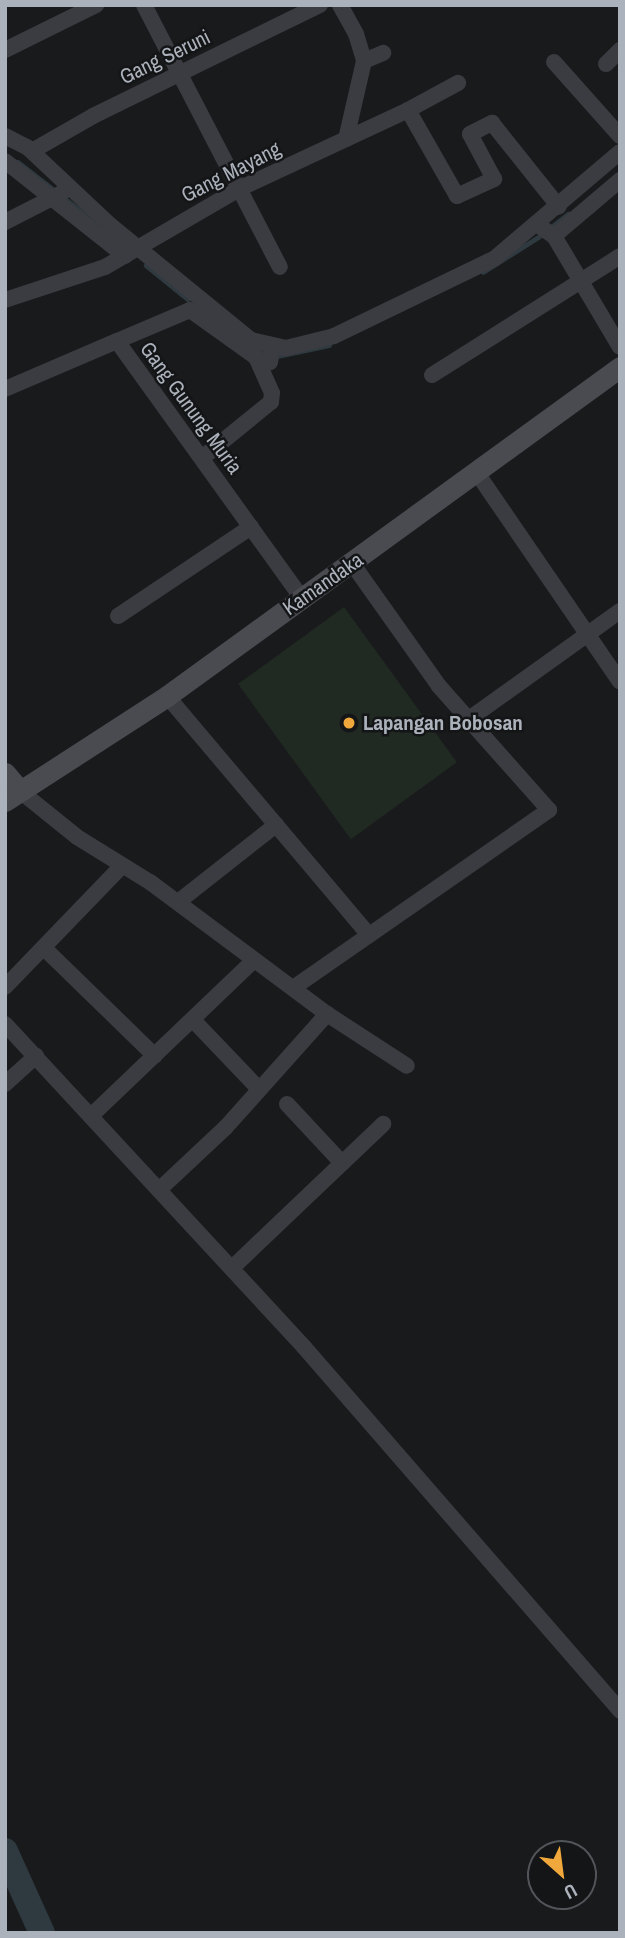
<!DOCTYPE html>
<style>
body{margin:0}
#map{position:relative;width:625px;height:1938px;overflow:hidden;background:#191a1c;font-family:"Archivo Narrow",sans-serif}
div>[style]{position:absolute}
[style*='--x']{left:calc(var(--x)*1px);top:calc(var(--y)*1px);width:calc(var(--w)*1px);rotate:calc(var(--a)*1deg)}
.green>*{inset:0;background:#212a22;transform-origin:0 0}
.stream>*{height:4.5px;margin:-2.25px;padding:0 2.25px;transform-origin:2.25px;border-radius:2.25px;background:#2f3a40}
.river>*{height:26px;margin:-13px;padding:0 13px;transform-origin:13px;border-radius:13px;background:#2f3a40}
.street>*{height:16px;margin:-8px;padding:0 8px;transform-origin:8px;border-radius:8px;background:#3b3c41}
.secondary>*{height:21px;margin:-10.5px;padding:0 10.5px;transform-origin:10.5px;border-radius:10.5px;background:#494b51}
.dots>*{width:19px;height:19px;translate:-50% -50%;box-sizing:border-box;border:4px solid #141517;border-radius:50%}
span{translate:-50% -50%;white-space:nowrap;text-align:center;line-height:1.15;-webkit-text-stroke:5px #141517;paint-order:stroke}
.street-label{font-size:21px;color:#acb2bb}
.poi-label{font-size:21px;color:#acb2bb;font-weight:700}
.left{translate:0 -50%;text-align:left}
.frame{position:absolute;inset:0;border:7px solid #acb2bb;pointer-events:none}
.north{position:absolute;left:527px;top:1840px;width:70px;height:70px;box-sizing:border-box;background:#141517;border:2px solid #515459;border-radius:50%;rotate:152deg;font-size:19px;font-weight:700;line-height:28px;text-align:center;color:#acb2bb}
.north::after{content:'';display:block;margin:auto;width:24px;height:32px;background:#f0a83d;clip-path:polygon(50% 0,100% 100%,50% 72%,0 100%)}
</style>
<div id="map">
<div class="green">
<i style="left:344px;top:607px;width:192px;height:131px;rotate:54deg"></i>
</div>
<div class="stream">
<i style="--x:18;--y:162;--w:103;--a:37.9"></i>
<i style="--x:550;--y:228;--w:23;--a:-38"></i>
<i style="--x:146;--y:265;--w:54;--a:39"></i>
<i style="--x:483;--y:272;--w:71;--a:-32.3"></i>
<i style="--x:257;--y:349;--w:21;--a:19"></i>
<i style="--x:277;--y:356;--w:53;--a:-11.9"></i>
</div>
<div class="river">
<i style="--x:5;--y:1851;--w:90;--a:65.7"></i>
</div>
<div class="street">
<i style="--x:144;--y:5;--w:295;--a:62.6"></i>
<i style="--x:340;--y:5;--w:33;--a:61"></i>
<i style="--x:356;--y:34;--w:28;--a:73"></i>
<i style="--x:364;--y:61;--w:80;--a:103"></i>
<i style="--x:5;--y:50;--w:102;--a:-26.3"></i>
<i style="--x:364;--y:61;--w:21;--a:-23"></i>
<i style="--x:554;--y:62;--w:99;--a:48.3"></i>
<i style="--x:606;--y:64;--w:20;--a:-45"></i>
<i style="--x:408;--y:110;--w:57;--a:-28.4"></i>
<i style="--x:5;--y:136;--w:25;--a:27"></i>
<i style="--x:27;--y:147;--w:114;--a:43.2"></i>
<i style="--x:110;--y:225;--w:182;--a:39.2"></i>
<i style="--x:251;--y:340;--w:36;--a:13"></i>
<i style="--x:286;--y:348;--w:49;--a:-14"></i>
<i style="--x:334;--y:336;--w:179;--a:-25.8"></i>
<i style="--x:495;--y:258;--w:164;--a:-40.3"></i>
<i style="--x:32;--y:151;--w:70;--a:-29.8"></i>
<i style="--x:93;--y:116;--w:253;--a:-26.1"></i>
<i style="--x:5;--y:161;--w:153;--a:38.4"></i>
<i style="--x:5;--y:222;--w:64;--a:-27"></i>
<i style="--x:538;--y:225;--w:19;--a:35"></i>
<i style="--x:554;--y:236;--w:129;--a:59.3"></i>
<i style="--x:554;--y:236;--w:87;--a:-40.3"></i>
<i style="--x:5;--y:300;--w:105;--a:-18.3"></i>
<i style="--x:105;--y:267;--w:157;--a:-30.2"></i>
<i style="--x:241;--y:188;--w:184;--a:-25"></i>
<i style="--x:408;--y:110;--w:99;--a:60.3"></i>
<i style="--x:457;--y:196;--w:41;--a:-24.7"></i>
<i style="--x:494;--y:179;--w:51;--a:-118.1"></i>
<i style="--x:470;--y:134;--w:25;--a:-27"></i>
<i style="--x:492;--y:123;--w:107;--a:51.4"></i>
<i style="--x:117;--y:341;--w:79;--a:-23"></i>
<i style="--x:190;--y:310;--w:91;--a:35.6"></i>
<i style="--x:264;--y:363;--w:6;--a:-9"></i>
<i style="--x:270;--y:362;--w:16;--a:-79"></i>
<i style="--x:432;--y:375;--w:222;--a:-32.3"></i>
<i style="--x:5;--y:389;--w:122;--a:-23.2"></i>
<i style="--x:117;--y:341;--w:317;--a:54.3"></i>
<i style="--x:202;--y:458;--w:89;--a:-39.1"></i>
<i style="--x:271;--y:402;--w:9;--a:-84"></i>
<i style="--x:272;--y:393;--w:37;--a:-114"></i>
<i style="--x:477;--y:473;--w:253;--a:55.6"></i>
<i style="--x:118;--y:616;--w:160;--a:-33.8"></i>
<i style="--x:167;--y:696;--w:313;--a:49.8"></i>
<i style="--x:469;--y:719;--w:186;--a:-35.6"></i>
<i style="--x:20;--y:791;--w:73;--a:38.9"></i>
<i style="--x:77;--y:837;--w:86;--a:31.7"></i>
<i style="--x:150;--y:882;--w:221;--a:36.7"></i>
<i style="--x:327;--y:1014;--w:95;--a:33"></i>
<i style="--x:178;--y:902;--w:125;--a:-38.2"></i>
<i style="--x:45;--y:949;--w:153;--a:44.2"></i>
<i style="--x:5;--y:987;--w:168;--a:-46"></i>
<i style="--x:293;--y:988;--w:312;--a:-34.8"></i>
<i style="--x:549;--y:810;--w:166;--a:-131.6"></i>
<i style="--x:439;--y:686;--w:151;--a:-125.3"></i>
<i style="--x:193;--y:1020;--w:95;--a:46.3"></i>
<i style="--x:5;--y:1024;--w:440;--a:47.2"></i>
<i style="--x:304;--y:1347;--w:482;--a:49"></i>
<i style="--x:5;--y:1084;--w:42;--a:-42.1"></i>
<i style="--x:287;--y:1104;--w:81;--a:47"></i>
<i style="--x:93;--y:1114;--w:223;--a:-43.7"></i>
<i style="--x:161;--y:1188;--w:89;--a:-43.2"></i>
<i style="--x:226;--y:1127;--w:152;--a:-48.2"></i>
<i style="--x:232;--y:1268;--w:209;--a:-43.6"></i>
</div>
<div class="secondary">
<i style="--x:5;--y:773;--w:23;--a:50"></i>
<i style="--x:5;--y:801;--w:193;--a:-32.9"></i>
<i style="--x:167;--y:696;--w:560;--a:-35.99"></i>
</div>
<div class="dots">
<i style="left:349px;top:723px;background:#f0a83d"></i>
</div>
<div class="street-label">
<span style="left:165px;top:57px;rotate:-26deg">Gang Seruni</span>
<span style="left:231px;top:172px;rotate:-27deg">Gang Mayang</span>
<span style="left:191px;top:408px;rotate:54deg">Gang Gunung Muria</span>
<span style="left:323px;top:584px;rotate:-35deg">Kamandaka</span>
</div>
<div class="poi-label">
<span class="left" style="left:363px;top:723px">Lapangan Bobosan</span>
</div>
<div class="frame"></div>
<div class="north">U</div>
</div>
